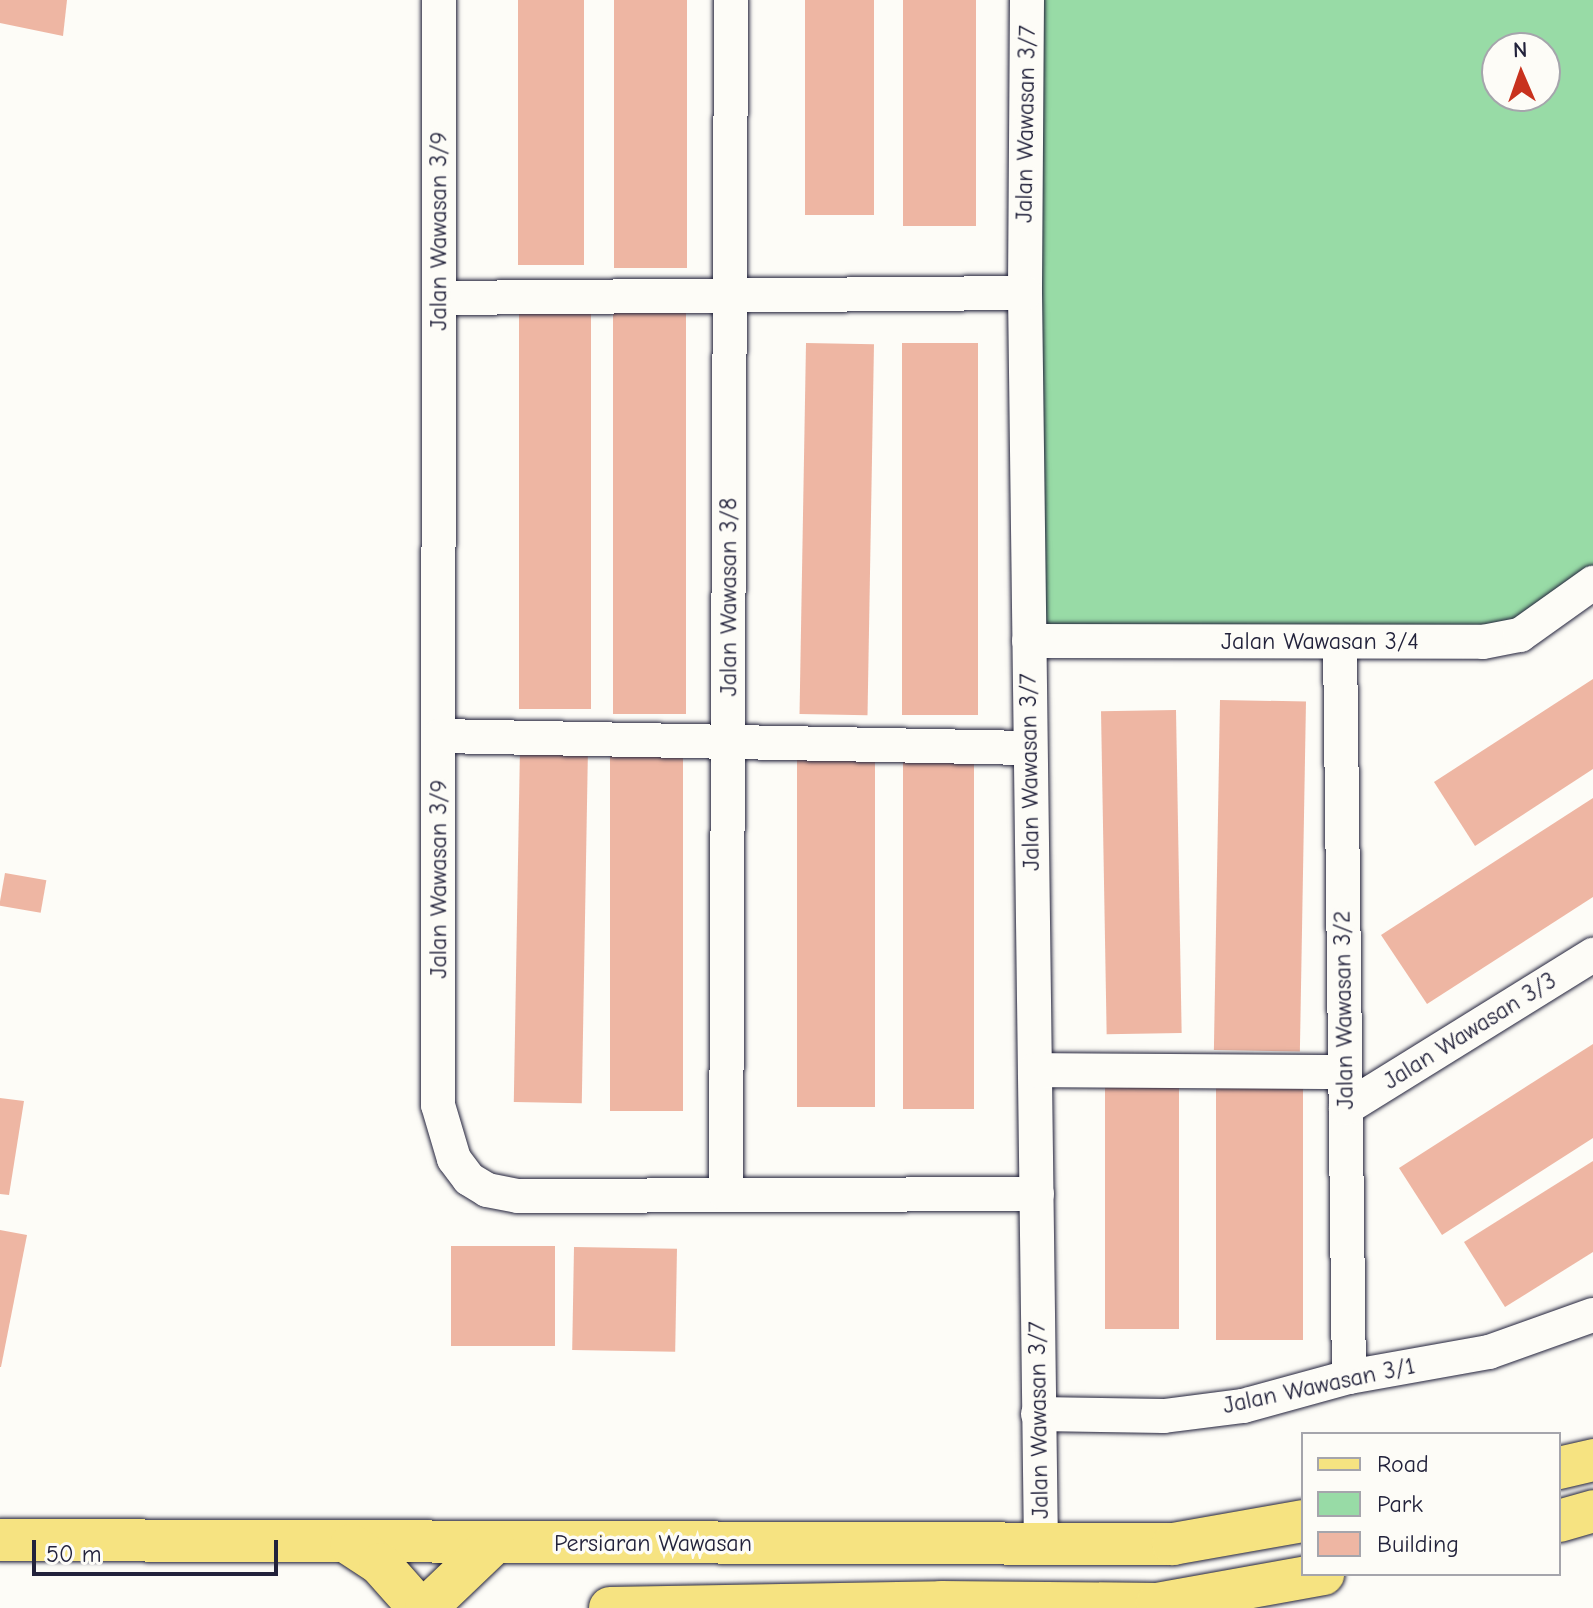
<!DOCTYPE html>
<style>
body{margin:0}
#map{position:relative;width:1593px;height:1608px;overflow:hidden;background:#fdfcf7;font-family:"Comic Neue",sans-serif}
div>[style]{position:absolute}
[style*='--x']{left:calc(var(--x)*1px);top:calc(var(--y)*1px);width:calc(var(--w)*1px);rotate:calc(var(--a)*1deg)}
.green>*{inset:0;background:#98dba6}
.building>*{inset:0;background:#eeb6a3;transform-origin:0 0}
.roads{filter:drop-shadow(0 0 2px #22223b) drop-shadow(0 0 2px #22223b)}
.minor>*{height:34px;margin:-17px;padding:0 17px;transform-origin:17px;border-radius:17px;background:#fdfcf7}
.major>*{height:42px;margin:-21px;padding:0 21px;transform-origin:21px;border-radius:21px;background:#f6e381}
span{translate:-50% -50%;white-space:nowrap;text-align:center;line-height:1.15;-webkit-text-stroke:7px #fdfcf7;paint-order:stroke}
.street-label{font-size:24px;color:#22223b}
.legend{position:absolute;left:1301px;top:1432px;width:260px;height:144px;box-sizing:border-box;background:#fdfcf7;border:2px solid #a5a5ac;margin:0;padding:10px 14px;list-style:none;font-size:24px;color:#22223b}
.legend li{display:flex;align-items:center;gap:16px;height:40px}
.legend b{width:40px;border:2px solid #a5a5ac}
.north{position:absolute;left:1481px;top:32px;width:80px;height:80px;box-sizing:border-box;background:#fdfcf7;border:2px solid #a5a5ac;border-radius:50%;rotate:358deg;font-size:22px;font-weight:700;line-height:32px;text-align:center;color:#22223b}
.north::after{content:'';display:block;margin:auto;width:28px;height:36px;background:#c8321e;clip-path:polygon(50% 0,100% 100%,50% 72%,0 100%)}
.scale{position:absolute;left:32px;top:1540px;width:246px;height:36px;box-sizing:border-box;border:4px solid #22223b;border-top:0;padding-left:10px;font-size:24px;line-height:28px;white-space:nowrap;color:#22223b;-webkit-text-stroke:6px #fdfcf7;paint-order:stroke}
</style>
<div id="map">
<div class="green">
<i style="clip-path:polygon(evenodd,1028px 0,1593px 0,1593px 583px,1520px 635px,1029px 641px,1028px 0,1497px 48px,1545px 48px,1545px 96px,1497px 96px,1497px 48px)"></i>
</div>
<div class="building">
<i style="clip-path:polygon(0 0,67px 0,63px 36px,0 23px)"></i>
<i style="left:518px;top:0;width:66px;height:265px"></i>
<i style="left:614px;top:0;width:73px;height:268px"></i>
<i style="left:805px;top:0;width:69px;height:215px"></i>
<i style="left:903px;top:0;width:73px;height:226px"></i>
<i style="left:686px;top:297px;width:417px;height:73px;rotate:90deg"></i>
<i style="left:519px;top:299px;width:72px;height:410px"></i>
<i style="left:806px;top:343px;width:68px;height:371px;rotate:1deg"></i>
<i style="left:902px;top:343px;width:76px;height:372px"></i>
<i style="clip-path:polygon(1593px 679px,1593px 769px,1475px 846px,1434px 782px)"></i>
<i style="left:1220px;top:700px;width:86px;height:350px;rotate:1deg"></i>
<i style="left:1176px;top:710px;width:323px;height:75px;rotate:89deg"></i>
<i style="left:520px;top:746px;width:68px;height:356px;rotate:1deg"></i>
<i style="left:683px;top:748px;width:363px;height:73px;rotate:90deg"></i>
<i style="left:797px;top:750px;width:78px;height:357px"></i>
<i style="left:903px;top:751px;width:71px;height:358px"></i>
<i style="clip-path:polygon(1593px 798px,1593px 897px,1427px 1004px,1381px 935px)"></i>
<i style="left:5px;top:873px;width:42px;height:33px;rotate:10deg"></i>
<i style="clip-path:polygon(1593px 1044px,1593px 1138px,1442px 1235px,1399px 1168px)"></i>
<i style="left:1105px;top:1070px;width:74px;height:259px"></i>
<i style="left:1216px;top:1088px;width:87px;height:252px"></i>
<i style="clip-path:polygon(0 1098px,24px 1101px,9px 1195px,0 1194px)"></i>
<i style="clip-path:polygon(1593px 1161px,1593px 1252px,1505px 1307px,1464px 1242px)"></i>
<i style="clip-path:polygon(0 1230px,27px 1235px,1px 1367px,0 1367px)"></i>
<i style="left:451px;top:1246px;width:104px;height:100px"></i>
<i style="left:574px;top:1247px;width:103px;height:103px;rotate:1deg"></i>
</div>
<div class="roads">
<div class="minor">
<i style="--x:439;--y:0;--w:1105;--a:90.05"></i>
<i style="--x:438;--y:1105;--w:56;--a:73.5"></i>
<i style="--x:454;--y:1159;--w:25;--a:53"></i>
<i style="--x:469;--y:1179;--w:21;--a:31"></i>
<i style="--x:487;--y:1190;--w:32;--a:11"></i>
<i style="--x:518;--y:1196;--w:519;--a:-0.22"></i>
<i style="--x:1027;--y:0;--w:293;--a:90.4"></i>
<i style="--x:1025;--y:293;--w:1250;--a:89.27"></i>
<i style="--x:439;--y:298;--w:586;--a:-0.49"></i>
<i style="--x:1029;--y:641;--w:454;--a:0.1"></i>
<i style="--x:1483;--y:642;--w:38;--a:-11"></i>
<i style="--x:1520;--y:635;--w:90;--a:-35.5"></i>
<i style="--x:1340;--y:643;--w:734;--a:89.3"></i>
<i style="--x:440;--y:736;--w:589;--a:1.17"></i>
<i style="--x:1035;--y:1070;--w:309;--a:0.4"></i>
<i style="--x:1346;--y:1108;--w:291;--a:-31.8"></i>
<i style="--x:726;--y:1194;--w:1194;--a:-89.76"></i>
<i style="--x:1038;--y:1414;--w:126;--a:0.9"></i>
<i style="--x:1164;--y:1416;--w:80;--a:-7.2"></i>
<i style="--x:1243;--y:1406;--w:110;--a:-15.3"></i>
<i style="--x:1349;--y:1377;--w:142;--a:-10.1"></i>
<i style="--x:1489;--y:1352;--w:110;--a:-19.6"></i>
</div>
<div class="major">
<i style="--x:1559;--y:1468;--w:35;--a:-13"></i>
<i style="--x:1559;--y:1521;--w:35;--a:-16"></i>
<i style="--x:0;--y:1540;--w:1173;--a:0.2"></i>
<i style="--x:1173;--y:1544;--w:132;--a:-10"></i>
<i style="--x:351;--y:1545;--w:35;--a:33"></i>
<i style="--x:380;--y:1564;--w:59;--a:48.4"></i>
<i style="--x:426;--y:1608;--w:93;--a:-43.7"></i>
<i style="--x:610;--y:1608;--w:331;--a:-1"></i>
<i style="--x:941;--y:1602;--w:216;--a:0.5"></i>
<i style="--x:1157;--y:1604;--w:169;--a:-10.2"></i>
</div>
</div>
<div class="street-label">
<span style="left:1026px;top:124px;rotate:-89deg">Jalan Wawasan 3/7</span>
<span style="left:439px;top:231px;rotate:-90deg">Jalan Wawasan 3/9</span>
<span style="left:729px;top:597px;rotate:-90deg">Jalan Wawasan 3/8</span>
<span style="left:1320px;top:642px">Jalan Wawasan 3/4</span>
<span style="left:1030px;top:772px;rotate:-91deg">Jalan Wawasan 3/7</span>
<span style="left:439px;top:879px;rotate:-90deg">Jalan Wawasan 3/9</span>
<span style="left:1344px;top:1010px;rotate:-91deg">Jalan Wawasan 3/2</span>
<span style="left:1470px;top:1031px;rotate:-32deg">Jalan Wawasan 3/3</span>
<span style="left:1319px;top:1386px;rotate:-12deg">Jalan Wawasan 3/1</span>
<span style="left:1039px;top:1420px;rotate:-91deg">Jalan Wawasan 3/7</span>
<span style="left:653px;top:1544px">Persiaran Wawasan</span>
</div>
<ul class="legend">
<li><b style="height:10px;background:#f6e381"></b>Road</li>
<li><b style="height:22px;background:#98dba6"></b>Park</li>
<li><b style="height:22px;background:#eeb6a3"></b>Building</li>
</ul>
<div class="north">N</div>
<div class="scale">50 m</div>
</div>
